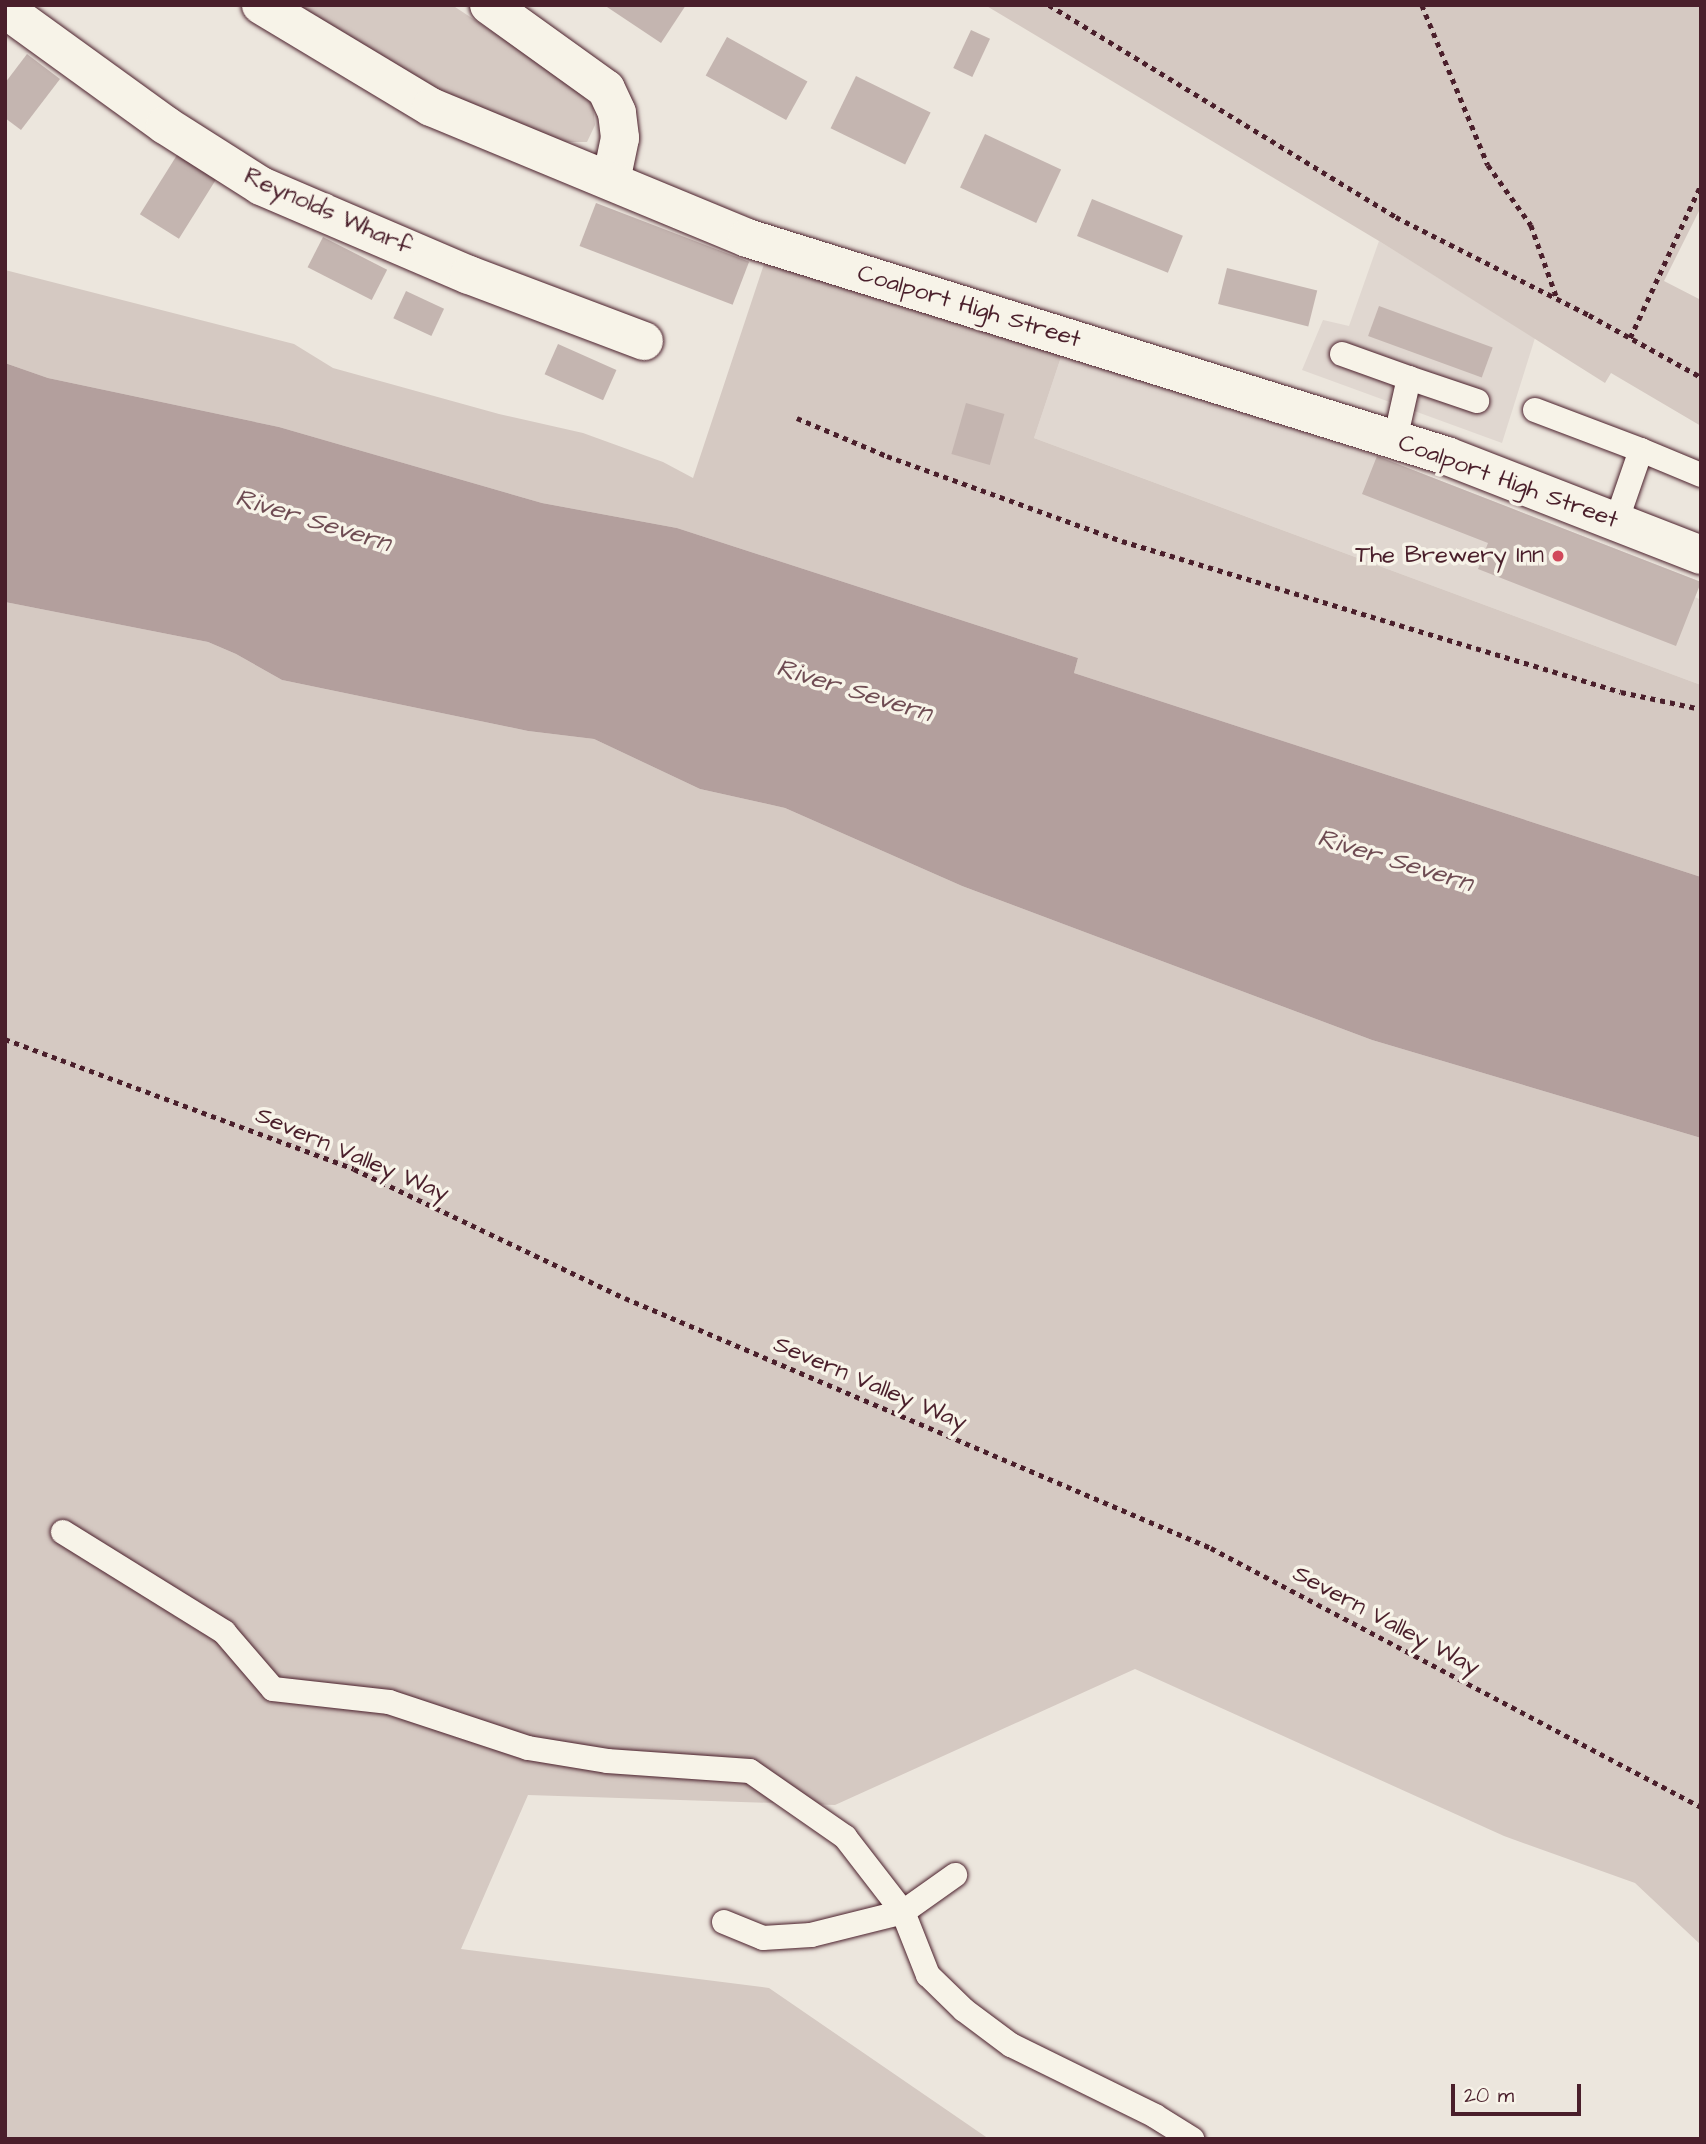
<!DOCTYPE html>
<style>
body{margin:0}
#map{position:relative;width:1706px;height:2144px;overflow:hidden;background:#ece6dd;font-family:"Architects Daughter",sans-serif}
div>[style]{position:absolute}
[style*='--x']{left:calc(var(--x)*1px);top:calc(var(--y)*1px);width:calc(var(--w)*1px);rotate:calc(var(--a)*1deg)}
.built>*{inset:0;background:#e0d7d0}
.green>*{inset:0;background:#d5c9c2}
.water>*{inset:0;background:#b39f9d}
.building>*{inset:0;background:#c4b5b0;transform-origin:0 0}
.path>*{height:4.5px;margin-top:-2.25px;transform-origin:0;background:repeating-linear-gradient(90deg,#4a1f2b 0 5px,transparent 0 10px)}
.roads{filter:drop-shadow(0 0 2px #4a1f2b) drop-shadow(0 0 2px #4a1f2b)}
.service>*{height:24px;margin:-12px;padding:0 12px;transform-origin:12px;border-radius:12px;background:#f7f3e8}
.minor>*{height:38px;margin:-19px;padding:0 19px;transform-origin:19px;border-radius:19px;background:#f7f3e8}
.tertiary>*{height:38px;margin:-19px;padding:0 19px;transform-origin:19px;border-radius:19px;background:#f7f3e8}
.dots>*{width:19px;height:19px;translate:-50% -50%;box-sizing:border-box;border:4px solid #f7f3e8;border-radius:50%}
span{translate:-50% -50%;white-space:nowrap;text-align:center;line-height:1.15;-webkit-text-stroke:7px #f7f3e8;paint-order:stroke}
.street-label{font-size:24px;color:#4a1f2b}
.poi-label{font-size:24px;color:#4a1f2b}
.right{translate:-100% -50%;text-align:right}
.water-label{font-size:26px;color:#6f4c53;font-style:italic}
.frame{position:absolute;inset:0;border:7px solid #4a1f2b;pointer-events:none}
.scale{position:absolute;left:1451px;top:2084px;width:130px;height:32px;box-sizing:border-box;border:4px solid #4a1f2b;border-top:0;padding-left:9px;font-size:21px;line-height:24px;white-space:nowrap;color:#4a1f2b;-webkit-text-stroke:5px #f7f3e8;paint-order:stroke}
</style>
<div id="map">
<div class="built">
<i style="clip-path:polygon(1379px 241px,1535px 338px,1502px 443px,1302px 370px,1323px 320px,1349px 326px)"></i>
<i style="clip-path:polygon(1062px 354px,1377px 456px,1701px 582px,1695px 597px,1701px 600px,1701px 685px,1034px 438px)"></i>
</div>
<div class="green">
<i style="clip-path:polygon(289px 5px,452px 5px,561px 77px,593px 105px,595px 125px,587px 142px,561px 142px,493px 117px,380px 61px)"></i>
<i style="clip-path:polygon(985px 5px,1701px 5px,1701px 207px,1664px 281px,1701px 300px,1701px 426px,1611px 373px,1605px 383px,1379px 241px)"></i>
<i style="clip-path:polygon(765px 261px,1062px 354px,1034px 438px,1701px 685px,1701px 877px,1074px 673px,1078px 658px,677px 528px,542px 503px,279px 427px,48px 378px,5px 363px,5px 270px,294px 344px,333px 368px,499px 414px,583px 433px,663px 462px,693px 478px)"></i>
<i style="clip-path:polygon(5px 602px,208px 642px,236px 654px,282px 680px,528px 731px,594px 739px,700px 789px,785px 808px,962px 886px,1372px 1040px,1701px 1138px,1701px 1945px,1635px 1883px,1504px 1836px,1135px 1669px,835px 1805px,528px 1795px,461px 1949px,769px 1988px,989px 2139px,5px 2139px)"></i>
</div>
<div class="water">
<i style="clip-path:polygon(5px 363px,48px 378px,279px 427px,542px 503px,677px 528px,1078px 658px,1074px 673px,1701px 877px,1701px 1138px,1372px 1040px,962px 886px,785px 808px,700px 789px,594px 739px,528px 731px,282px 680px,236px 654px,208px 642px,5px 602px)"></i>
</div>
<div class="building">
<i style="clip-path:polygon(604px 5px,686px 5px,661px 43px)"></i>
<i style="left:971px;top:30px;width:21px;height:42px;rotate:25deg"></i>
<i style="left:727px;top:37px;width:92px;height:44px;rotate:29deg"></i>
<i style="clip-path:polygon(27px 54px,60px 79px,21px 130px,5px 118px,5px 83px)"></i>
<i style="left:856px;top:76px;width:83px;height:58px;rotate:26deg"></i>
<i style="left:985px;top:134px;width:84px;height:59px;rotate:25deg"></i>
<i style="left:177px;top:155px;width:46px;height:70px;rotate:32deg"></i>
<i style="left:1092px;top:199px;width:98px;height:40px;rotate:22deg"></i>
<i style="left:596px;top:203px;width:164px;height:46px;rotate:21deg"></i>
<i style="left:323px;top:237px;width:72px;height:34px;rotate:27deg"></i>
<i style="left:1227px;top:268px;width:93px;height:37px;rotate:14deg"></i>
<i style="left:406px;top:291px;width:42px;height:30px;rotate:25deg"></i>
<i style="left:1379px;top:306px;width:121px;height:32px;rotate:20deg"></i>
<i style="left:558px;top:344px;width:64px;height:33px;rotate:24deg"></i>
<i style="left:966px;top:403px;width:40px;height:53px;rotate:16deg"></i>
<i style="clip-path:polygon(1377px 456px,1701px 582px,1676px 646px,1478px 569px,1488px 543px,1362px 494px)"></i>
</div>
<div class="path">
<i style="--x:1049;--y:5;--w:407;--a:31.4"></i>
<i style="--x:1396;--y:217;--w:216;--a:26.9"></i>
<i style="--x:1589;--y:315;--w:128;--a:29"></i>
<i style="--x:1422;--y:5;--w:173;--a:67.6"></i>
<i style="--x:1488;--y:165;--w:74;--a:54.4"></i>
<i style="--x:1531;--y:225;--w:77;--a:70.4"></i>
<i style="--x:1630;--y:338;--w:170;--a:-65.2"></i>
<i style="--x:797;--y:418;--w:98;--a:22.9"></i>
<i style="--x:887;--y:456;--w:250;--a:19.9"></i>
<i style="--x:1122;--y:541;--w:521;--a:16.84"></i>
<i style="--x:1621;--y:692;--w:82;--a:12"></i>
<i style="--x:5;--y:1039;--w:372;--a:20.4"></i>
<i style="--x:354;--y:1169;--w:300;--a:25.5"></i>
<i style="--x:625;--y:1298;--w:637;--a:23.1"></i>
<i style="--x:1211;--y:1548;--w:554;--a:27.86"></i>
</div>
<div class="roads">
<div class="service">
<i style="--x:1342;--y:354;--w:71;--a:19.7"></i>
<i style="--x:1409;--y:378;--w:64;--a:102.7"></i>
<i style="--x:1409;--y:378;--w:72;--a:18.7"></i>
<i style="--x:1535;--y:410;--w:113;--a:20.7"></i>
<i style="--x:1641;--y:450;--w:76;--a:109.1"></i>
<i style="--x:1641;--y:450;--w:65;--a:22.6"></i>
<i style="--x:63;--y:1532;--w:190;--a:31.8"></i>
<i style="--x:224;--y:1632;--w:75;--a:49.3"></i>
<i style="--x:273;--y:1689;--w:117;--a:6.4"></i>
<i style="--x:389;--y:1702;--w:146;--a:18.3"></i>
<i style="--x:528;--y:1748;--w:80;--a:9.3"></i>
<i style="--x:607;--y:1761;--w:143;--a:4"></i>
<i style="--x:750;--y:1771;--w:116;--a:34.8"></i>
<i style="--x:845;--y:1837;--w:95;--a:52.3"></i>
<i style="--x:903;--y:1912;--w:68;--a:68.4"></i>
<i style="--x:928;--y:1975;--w:50;--a:44.2"></i>
<i style="--x:964;--y:2010;--w:59;--a:36.7"></i>
<i style="--x:1011;--y:2045;--w:161;--a:26.2"></i>
<i style="--x:1155;--y:2116;--w:44;--a:31.9"></i>
<i style="--x:724;--y:1922;--w:42;--a:22.3"></i>
<i style="--x:763;--y:1938;--w:48;--a:-3.6"></i>
<i style="--x:811;--y:1935;--w:95;--a:-14"></i>
<i style="--x:903;--y:1912;--w:64;--a:-35.4"></i>
</div>
<div class="minor">
<i style="--x:489;--y:5;--w:144;--a:35.7"></i>
<i style="--x:606;--y:89;--w:26;--a:65"></i>
<i style="--x:617;--y:113;--w:25;--a:83"></i>
<i style="--x:620;--y:138;--w:44;--a:101.8"></i>
<i style="--x:5;--y:9;--w:198;--a:35.9"></i>
<i style="--x:165;--y:125;--w:114;--a:32.4"></i>
<i style="--x:261;--y:186;--w:226;--a:23.2"></i>
<i style="--x:469;--y:275;--w:187;--a:20.7"></i>
</div>
<div class="tertiary">
<i style="--x:261;--y:5;--w:198;--a:31"></i>
<i style="--x:431;--y:107;--w:342;--a:22.5"></i>
<i style="--x:747;--y:238;--w:733;--a:17.3"></i>
<i style="--x:1447;--y:456;--w:273;--a:21.3"></i>
</div>
</div>
<div class="dots">
<i style="left:1558px;top:556px;background:#d1495b"></i>
</div>
<div class="street-label">
<span style="left:328px;top:212px;rotate:24deg">Reynolds Wharf</span>
<span style="left:969px;top:307px;rotate:17deg">Coalport High Street</span>
<span style="left:1508px;top:482px;rotate:20deg">Coalport High Street</span>
<span style="left:352px;top:1155px;rotate:23deg">Severn Valley Way</span>
<span style="left:870px;top:1384px;rotate:23deg">Severn Valley Way</span>
<span style="left:1386px;top:1621px;rotate:28deg">Severn Valley Way</span>
</div>
<div class="poi-label">
<span class="right" style="left:1544px;top:556px">The Brewery Inn</span>
</div>
<div class="water-label">
<span style="left:313px;top:521px;rotate:17deg">River Severn</span>
<span style="left:854px;top:691px;rotate:17deg">River Severn</span>
<span style="left:1395px;top:861px;rotate:17deg">River Severn</span>
</div>
<div class="frame"></div>
<div class="scale">20 m</div>
</div>
